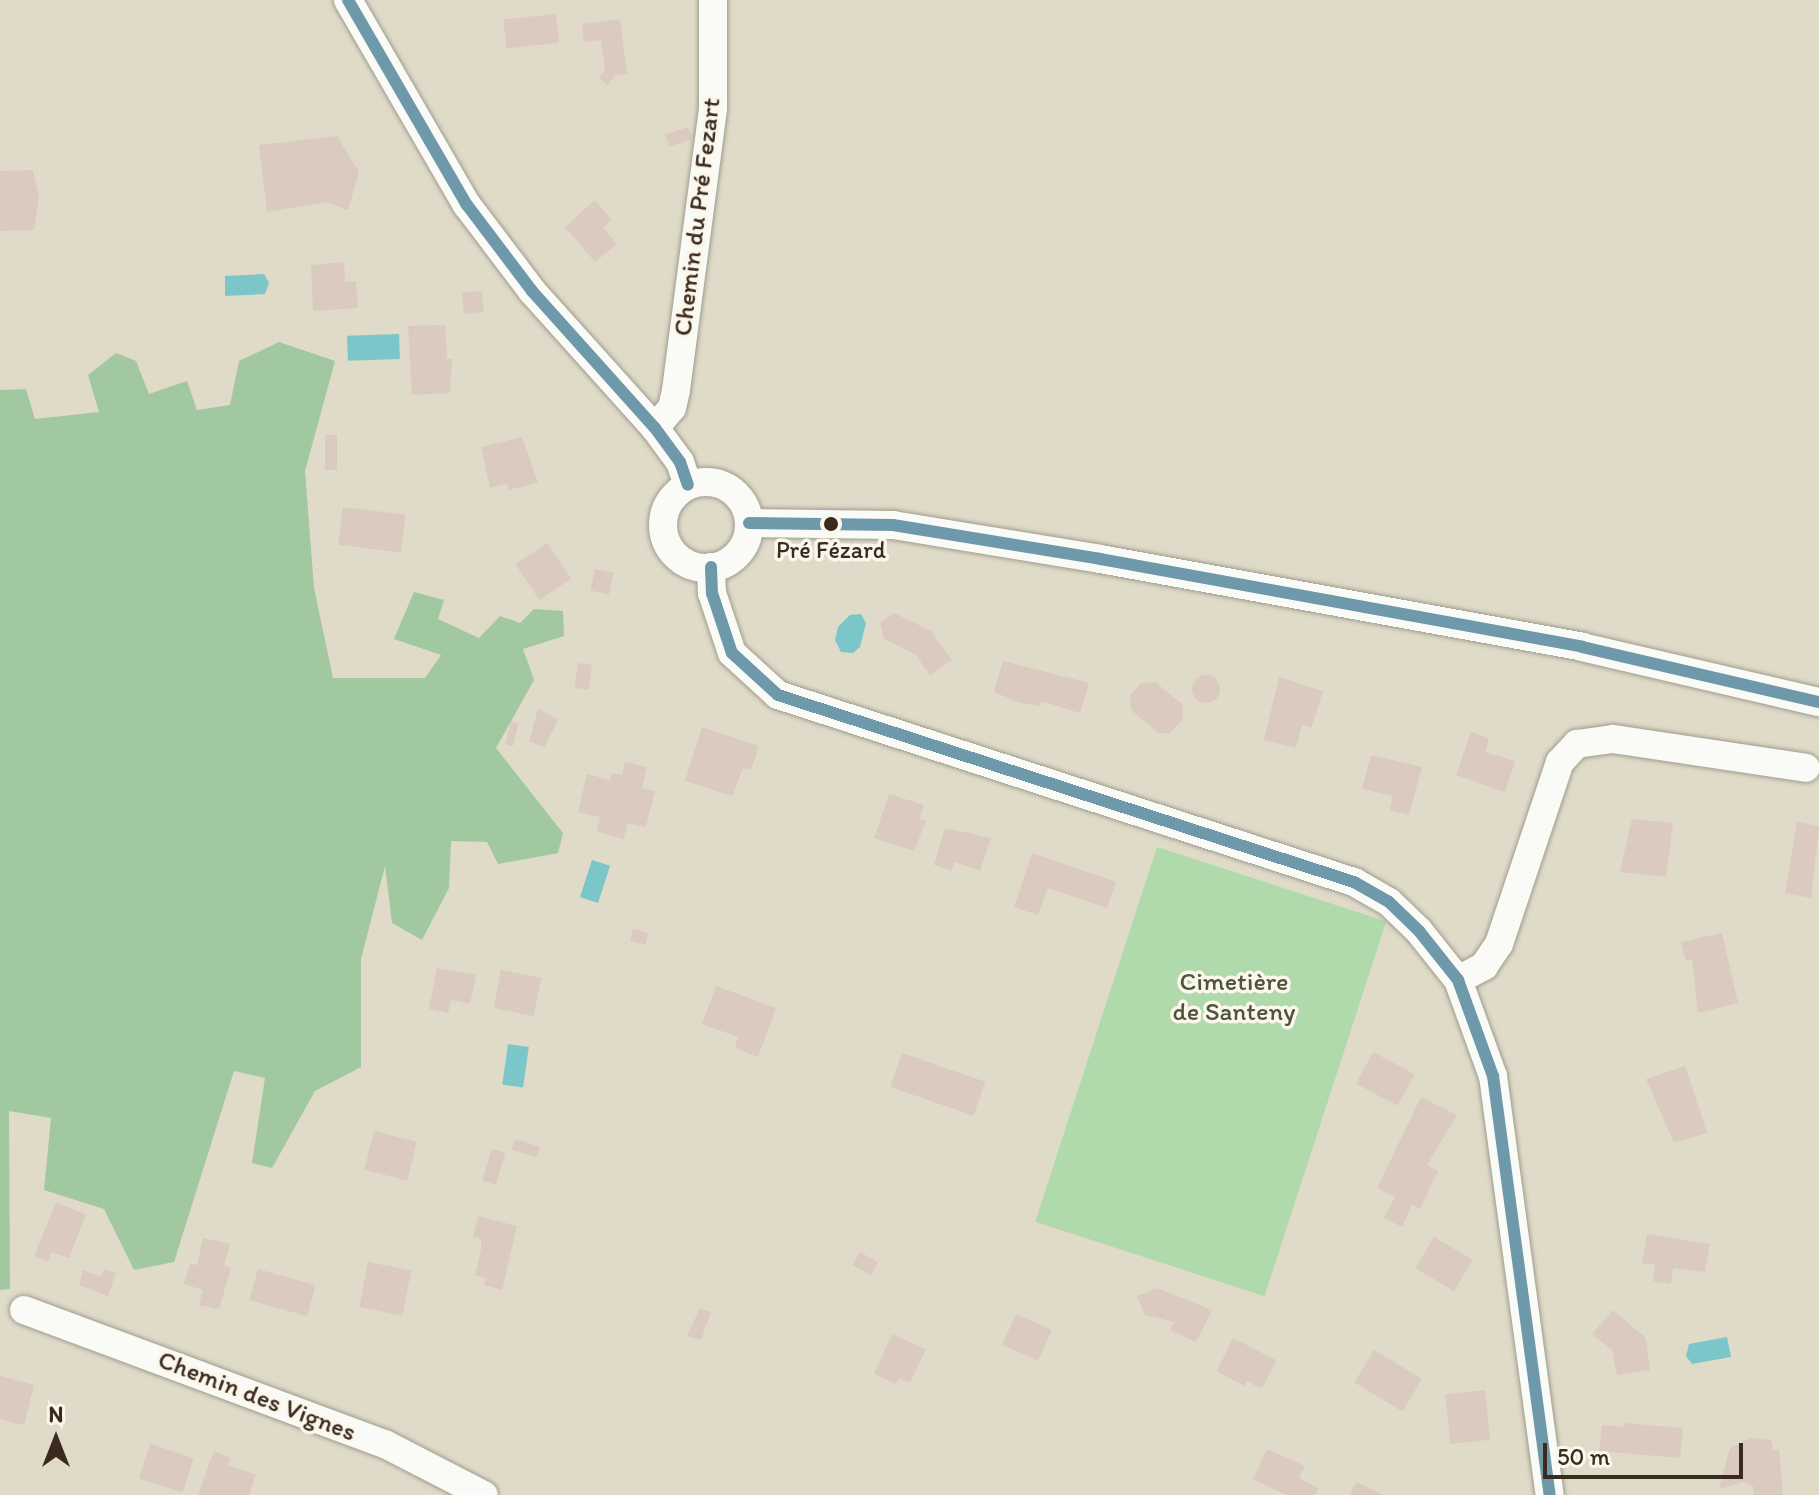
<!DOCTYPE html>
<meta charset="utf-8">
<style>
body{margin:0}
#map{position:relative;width:1819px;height:1495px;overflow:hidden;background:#dfdbc8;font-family:Itim,sans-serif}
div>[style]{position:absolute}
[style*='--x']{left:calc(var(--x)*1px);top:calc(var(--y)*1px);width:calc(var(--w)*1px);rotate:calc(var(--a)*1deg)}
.green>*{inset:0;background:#b0d9ac;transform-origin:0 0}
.forest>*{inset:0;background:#a1c8a0}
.water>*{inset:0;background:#7bc6c9;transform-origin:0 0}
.building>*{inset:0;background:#dacac0;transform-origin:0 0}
.round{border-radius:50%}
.roads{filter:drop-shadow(0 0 2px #a09c8f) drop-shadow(0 0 2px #a09c8f)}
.minor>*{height:28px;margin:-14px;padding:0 14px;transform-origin:14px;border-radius:14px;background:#fafaf7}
.minor>.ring{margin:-14px;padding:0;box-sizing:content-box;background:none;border:28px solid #fafaf7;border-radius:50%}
.bus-1>*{height:12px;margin:-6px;padding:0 6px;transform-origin:6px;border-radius:6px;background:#6d99aa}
.dots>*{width:22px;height:22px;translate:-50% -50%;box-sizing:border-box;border:4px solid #fbf7ec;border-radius:50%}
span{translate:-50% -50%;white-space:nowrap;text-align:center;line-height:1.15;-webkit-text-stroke:7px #fbf7ec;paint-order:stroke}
.bus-label{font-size:24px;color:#3b2a1e}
.street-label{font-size:26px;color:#3b2a1e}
.park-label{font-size:26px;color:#4e553c}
.north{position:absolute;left:16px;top:1399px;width:80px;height:80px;-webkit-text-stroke:6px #fbf7ec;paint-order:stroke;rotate:0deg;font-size:22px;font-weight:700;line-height:32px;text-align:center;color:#3b2a1e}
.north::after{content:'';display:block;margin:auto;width:28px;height:36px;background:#3b2a1e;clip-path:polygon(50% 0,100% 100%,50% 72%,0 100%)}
.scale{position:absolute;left:1543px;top:1443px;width:200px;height:36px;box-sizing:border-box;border:4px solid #3b2a1e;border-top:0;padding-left:10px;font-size:24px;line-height:28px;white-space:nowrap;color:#3b2a1e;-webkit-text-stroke:6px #fbf7ec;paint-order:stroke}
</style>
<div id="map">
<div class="green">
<i style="left:1157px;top:847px;width:241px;height:394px;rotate:18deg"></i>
</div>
<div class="forest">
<i style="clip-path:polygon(279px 342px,335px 361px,305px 471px,314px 588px,333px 678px,425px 678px,441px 655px,394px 639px,414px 592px,444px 600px,438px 619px,479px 638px,500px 616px,520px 623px,534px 609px,563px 611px,564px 636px,523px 649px,534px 680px,496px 748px,563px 833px,558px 853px,498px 864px,487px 842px,451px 841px,449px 888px,422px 940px,392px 923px,385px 866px,361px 959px,361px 1067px,315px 1091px,272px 1168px,252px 1163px,265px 1078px,234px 1071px,174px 1262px,134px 1270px,104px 1209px,44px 1190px,51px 1118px,9px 1111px,10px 1289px,0 1290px,0 390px,26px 389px,35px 419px,99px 412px,88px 375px,116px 353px,136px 361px,149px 394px,187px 381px,197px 410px,230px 405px,239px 361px)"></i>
</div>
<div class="water">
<i style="clip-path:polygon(264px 274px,269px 283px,265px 294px,225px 296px,225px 276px)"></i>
<i style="left:399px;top:334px;width:25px;height:52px;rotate:88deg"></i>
<i style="clip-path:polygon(861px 614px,866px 623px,860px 647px,853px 653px,841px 652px,835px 640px,838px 627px,850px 615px)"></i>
<i style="left:592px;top:860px;width:19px;height:39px;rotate:18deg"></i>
<i style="left:508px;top:1044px;width:21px;height:41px;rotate:8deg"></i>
<i style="clip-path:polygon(1727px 1337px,1731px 1357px,1692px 1364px,1686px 1356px,1689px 1344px)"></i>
</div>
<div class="building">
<i style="left:556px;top:14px;width:29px;height:53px;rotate:84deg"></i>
<i style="clip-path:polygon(620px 19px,627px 74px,615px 76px,607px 85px,599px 78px,605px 69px,601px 40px,584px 42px,582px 24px)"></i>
<i style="left:688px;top:127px;width:13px;height:24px;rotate:72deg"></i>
<i style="clip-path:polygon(337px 136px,359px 172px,348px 210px,325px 202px,267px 212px,259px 145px)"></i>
<i style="clip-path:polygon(33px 170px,39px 197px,34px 230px,0 231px,0 171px)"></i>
<i style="clip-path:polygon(595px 200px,612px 220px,603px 227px,617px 244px,595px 262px,565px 227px)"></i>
<i style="clip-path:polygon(344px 262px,345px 282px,356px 281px,358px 308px,313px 311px,311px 265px)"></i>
<i style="left:482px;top:291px;width:21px;height:20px;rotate:85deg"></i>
<i style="clip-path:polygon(445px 325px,447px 359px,452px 359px,450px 393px,412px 395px,408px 326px)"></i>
<i style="left:325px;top:435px;width:12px;height:35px"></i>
<i style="clip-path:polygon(522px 437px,538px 483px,508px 490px,507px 484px,490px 488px,481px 447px)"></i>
<i style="left:343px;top:507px;width:63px;height:38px;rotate:7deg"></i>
<i style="left:547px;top:543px;width:43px;height:38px;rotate:56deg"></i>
<i style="left:595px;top:569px;width:19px;height:22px;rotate:12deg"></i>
<i style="clip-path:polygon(894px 613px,931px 631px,952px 660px,930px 675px,915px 654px,884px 639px,880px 623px)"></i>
<i style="clip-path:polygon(1003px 661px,1089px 683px,1080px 713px,1041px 701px,1040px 706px,1018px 702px,994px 692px)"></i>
<i style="left:578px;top:663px;width:14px;height:25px;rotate:8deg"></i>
<i class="round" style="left:1192px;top:675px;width:28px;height:28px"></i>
<i style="clip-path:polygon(1279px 677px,1323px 691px,1311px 728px,1302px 725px,1296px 748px,1264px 740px)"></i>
<i style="clip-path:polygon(1155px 682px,1182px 704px,1183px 719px,1170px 733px,1158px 733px,1131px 710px,1130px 696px,1141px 683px)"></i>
<i style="clip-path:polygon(538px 709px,558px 719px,545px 747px,529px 742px)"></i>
<i style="left:511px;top:721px;width:8px;height:24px;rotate:14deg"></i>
<i style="clip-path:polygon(702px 727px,759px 746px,751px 770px,743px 768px,732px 796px,685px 781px)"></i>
<i style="clip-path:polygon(1471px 732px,1489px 738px,1485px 752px,1515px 761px,1505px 792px,1456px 775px)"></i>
<i style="clip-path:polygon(1371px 755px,1422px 767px,1409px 815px,1390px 810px,1393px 796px,1362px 789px)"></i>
<i style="clip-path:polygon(625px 762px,647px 767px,642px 788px,655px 791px,646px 827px,627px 823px,624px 839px,597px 832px,600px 817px,578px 812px,587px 774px,610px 780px,612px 773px,622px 775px)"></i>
<i style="clip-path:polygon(889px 794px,924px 805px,919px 819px,926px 821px,914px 851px,874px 838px)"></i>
<i style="clip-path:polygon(1632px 819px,1673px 823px,1666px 877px,1620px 872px)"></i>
<i style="clip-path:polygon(1797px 822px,1819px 826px,1811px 898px,1785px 893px)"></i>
<i style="clip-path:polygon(945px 828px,991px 838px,980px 871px,955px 862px,951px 871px,934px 865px)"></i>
<i style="clip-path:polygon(1032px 853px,1116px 882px,1107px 908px,1048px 888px,1038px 915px,1014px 907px)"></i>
<i style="left:633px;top:929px;width:16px;height:12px;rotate:14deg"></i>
<i style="clip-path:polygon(1722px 933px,1738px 1003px,1698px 1013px,1692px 959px,1686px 961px,1681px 942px)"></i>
<i style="clip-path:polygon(437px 968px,476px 975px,470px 1004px,451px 1000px,448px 1013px,429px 1009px)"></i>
<i style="left:501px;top:970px;width:41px;height:39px;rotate:11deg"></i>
<i style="clip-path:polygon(716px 986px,776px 1008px,758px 1057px,735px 1048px,738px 1037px,702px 1024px)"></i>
<i style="left:1373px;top:1052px;width:47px;height:36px;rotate:28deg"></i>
<i style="left:902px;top:1053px;width:88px;height:36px;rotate:19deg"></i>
<i style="clip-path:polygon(1685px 1066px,1707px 1133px,1674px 1143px,1646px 1079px)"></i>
<i style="clip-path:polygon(1421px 1097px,1457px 1115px,1427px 1165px,1438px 1171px,1420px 1209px,1412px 1205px,1402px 1227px,1384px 1218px,1395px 1197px,1377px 1188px)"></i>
<i style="left:374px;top:1131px;width:44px;height:40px;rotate:14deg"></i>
<i style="left:515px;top:1139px;width:26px;height:11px;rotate:18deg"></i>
<i style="left:492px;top:1149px;width:14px;height:33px;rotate:17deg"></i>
<i style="clip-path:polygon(56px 1203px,86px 1214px,69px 1258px,52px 1252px,48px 1262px,34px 1256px)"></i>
<i style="clip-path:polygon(478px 1216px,517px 1226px,502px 1290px,484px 1285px,486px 1278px,475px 1275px,481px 1250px,481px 1239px,473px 1237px)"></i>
<i style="clip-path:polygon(1647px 1234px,1710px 1244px,1705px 1272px,1673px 1268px,1671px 1284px,1653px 1281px,1655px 1265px,1642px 1263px)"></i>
<i style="left:1434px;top:1237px;width:45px;height:36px;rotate:31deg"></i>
<i style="clip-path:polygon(203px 1238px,230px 1244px,224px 1265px,231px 1268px,219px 1309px,199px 1305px,203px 1290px,184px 1284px,190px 1264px,197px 1265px)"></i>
<i style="left:860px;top:1252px;width:21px;height:15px;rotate:29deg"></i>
<i style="left:368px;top:1262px;width:44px;height:46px;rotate:11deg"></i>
<i style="clip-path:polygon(104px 1269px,116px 1273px,108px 1296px,79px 1285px,83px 1270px,101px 1277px)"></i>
<i style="left:258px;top:1269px;width:60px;height:32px;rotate:16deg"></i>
<i style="clip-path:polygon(1157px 1288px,1212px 1310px,1196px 1342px,1170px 1330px,1174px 1322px,1145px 1315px,1137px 1296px)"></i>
<i style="clip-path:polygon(700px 1308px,711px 1312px,701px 1340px,687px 1336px)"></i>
<i style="clip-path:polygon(1613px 1310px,1646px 1338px,1650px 1370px,1617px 1375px,1612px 1350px,1592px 1334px)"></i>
<i style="left:1016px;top:1314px;width:39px;height:34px;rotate:24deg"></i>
<i style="clip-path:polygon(892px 1334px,926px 1349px,910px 1383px,899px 1378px,896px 1384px,874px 1374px)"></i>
<i style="clip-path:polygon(1233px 1338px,1276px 1360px,1262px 1389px,1247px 1381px,1244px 1386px,1217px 1371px)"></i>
<i style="left:1374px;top:1350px;width:56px;height:38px;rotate:31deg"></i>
<i style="clip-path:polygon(0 1376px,34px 1385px,24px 1425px,0 1419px)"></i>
<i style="left:1485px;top:1390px;width:50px;height:40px;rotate:84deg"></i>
<i style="clip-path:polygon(1624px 1423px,1683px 1428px,1680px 1458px,1599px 1451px,1602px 1425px,1624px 1427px)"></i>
<i style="clip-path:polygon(1751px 1438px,1771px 1440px,1773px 1450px,1779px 1449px,1783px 1495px,1754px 1495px,1753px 1486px,1744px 1482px,1719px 1489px,1730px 1448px)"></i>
<i style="left:150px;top:1444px;width:46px;height:36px;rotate:18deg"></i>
<i style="clip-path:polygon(1267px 1449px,1305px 1466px,1299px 1478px,1318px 1488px,1315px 1495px,1286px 1495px,1253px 1479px)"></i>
<i style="clip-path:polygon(214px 1451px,231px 1458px,228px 1465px,256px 1475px,249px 1495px,198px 1495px)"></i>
<i style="clip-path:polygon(1356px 1482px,1384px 1495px,1350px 1495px)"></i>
</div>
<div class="roads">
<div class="minor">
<i style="--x:348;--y:0;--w:237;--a:59.9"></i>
<i style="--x:467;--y:205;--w:108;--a:52.9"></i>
<i style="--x:532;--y:291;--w:184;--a:48.1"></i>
<i style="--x:655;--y:428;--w:42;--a:53.7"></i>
<i style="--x:680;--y:462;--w:24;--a:71"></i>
<i style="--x:655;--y:428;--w:26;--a:-50"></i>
<i style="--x:672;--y:408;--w:18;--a:-77"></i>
<i style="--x:676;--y:390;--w:284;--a:-82.5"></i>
<i style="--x:713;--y:108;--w:108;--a:-90"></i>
<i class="ring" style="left:663px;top:482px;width:58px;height:58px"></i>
<i style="--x:749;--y:523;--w:144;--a:0.8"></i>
<i style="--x:893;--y:525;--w:210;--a:9.3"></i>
<i style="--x:1100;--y:559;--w:490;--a:10.3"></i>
<i style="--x:1582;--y:647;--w:243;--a:13.1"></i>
<i style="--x:711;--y:567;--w:26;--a:88"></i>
<i style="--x:712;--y:593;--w:63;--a:71.6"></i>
<i style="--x:732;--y:653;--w:62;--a:42.4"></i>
<i style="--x:778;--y:695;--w:606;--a:17.99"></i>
<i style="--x:1354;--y:882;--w:40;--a:29.7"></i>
<i style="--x:1389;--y:902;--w:42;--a:44"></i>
<i style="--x:1419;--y:931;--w:63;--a:51.5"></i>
<i style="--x:1458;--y:980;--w:102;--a:70"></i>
<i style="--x:1493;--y:1076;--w:423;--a:82.3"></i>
<i style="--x:1458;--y:980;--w:30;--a:-28"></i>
<i style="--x:1484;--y:966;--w:27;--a:-56"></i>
<i style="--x:1499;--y:944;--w:192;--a:-71.5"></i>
<i style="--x:1560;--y:762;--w:25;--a:-47"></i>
<i style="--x:1577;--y:744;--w:36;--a:-8"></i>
<i style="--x:1613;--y:739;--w:195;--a:8.5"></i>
<i style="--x:24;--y:1310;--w:385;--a:20.4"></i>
<i style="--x:385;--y:1444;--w:111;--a:27.3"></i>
</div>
</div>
<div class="bus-1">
<i style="--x:348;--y:0;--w:237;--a:59.9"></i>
<i style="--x:467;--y:205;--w:108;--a:52.9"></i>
<i style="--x:532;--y:291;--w:184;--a:48.1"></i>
<i style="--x:655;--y:428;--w:42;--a:53.7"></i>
<i style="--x:680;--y:462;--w:24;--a:71"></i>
<i style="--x:749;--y:523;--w:144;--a:0.8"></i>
<i style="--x:893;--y:525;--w:210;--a:9.3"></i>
<i style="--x:1100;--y:559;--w:490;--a:10.3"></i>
<i style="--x:1582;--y:647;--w:243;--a:13.1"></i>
<i style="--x:711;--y:567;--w:26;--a:88"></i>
<i style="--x:712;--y:593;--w:63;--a:71.6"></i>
<i style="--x:732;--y:653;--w:62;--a:42.4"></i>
<i style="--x:778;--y:695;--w:606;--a:17.99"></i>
<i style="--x:1354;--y:882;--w:40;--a:29.7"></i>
<i style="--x:1389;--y:902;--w:42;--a:44"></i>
<i style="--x:1419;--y:931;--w:63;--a:51.5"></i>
<i style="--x:1458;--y:980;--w:102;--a:70"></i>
<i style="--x:1493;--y:1076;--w:423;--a:82.3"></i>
</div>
<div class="dots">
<i style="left:831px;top:524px;background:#3b2a1e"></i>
</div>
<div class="bus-label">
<span style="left:831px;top:550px">Pré Fézard</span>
</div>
<div class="street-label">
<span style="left:697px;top:217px;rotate:-83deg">Chemin du Pré Fezart</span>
<span style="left:257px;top:1396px;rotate:21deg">Chemin des Vignes</span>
</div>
<div class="park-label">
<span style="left:1234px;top:997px">Cimetière<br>de Santeny</span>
</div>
<div class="north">N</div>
<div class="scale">50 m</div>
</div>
